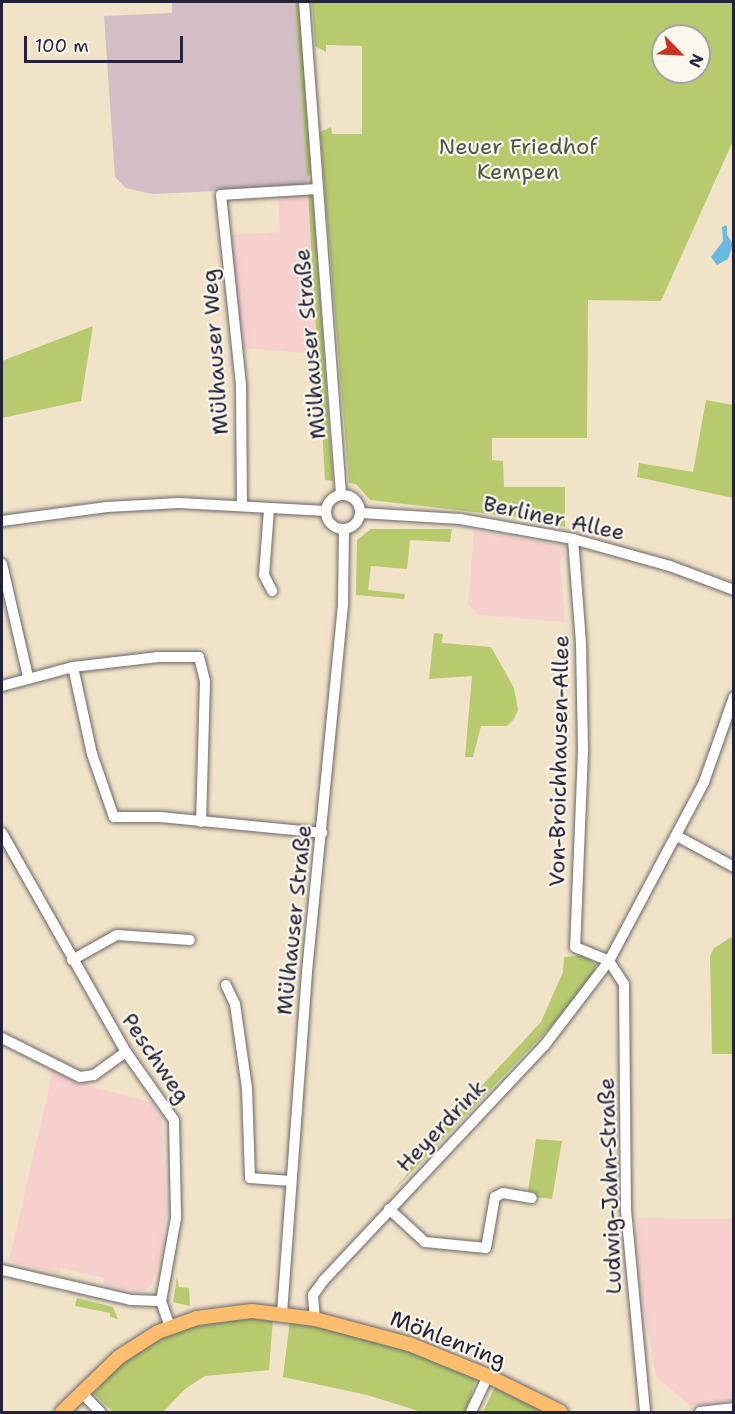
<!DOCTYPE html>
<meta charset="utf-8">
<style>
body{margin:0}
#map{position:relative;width:735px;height:1414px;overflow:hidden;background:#f1e3c7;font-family:"Shantell Sans",sans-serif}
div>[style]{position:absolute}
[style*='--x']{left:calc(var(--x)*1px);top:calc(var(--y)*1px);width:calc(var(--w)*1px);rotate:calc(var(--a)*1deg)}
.built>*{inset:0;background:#f7d0ce}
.industrial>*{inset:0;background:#d2bec4}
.green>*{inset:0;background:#b7cb6e}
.water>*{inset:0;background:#68b9e3}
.roads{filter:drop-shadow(0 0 2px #6a666c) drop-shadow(0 0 2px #6a666c)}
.minor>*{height:10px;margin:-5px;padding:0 5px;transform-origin:5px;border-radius:5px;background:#fff}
.minor>.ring{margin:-5px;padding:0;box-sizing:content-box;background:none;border:10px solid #fff;border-radius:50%}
.major>*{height:14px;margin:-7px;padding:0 7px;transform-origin:7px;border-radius:7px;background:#fcbd6f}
span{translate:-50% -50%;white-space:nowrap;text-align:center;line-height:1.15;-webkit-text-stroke:4.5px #fbf7ec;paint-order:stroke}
.park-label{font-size:22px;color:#4f554a}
.street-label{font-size:22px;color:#22223b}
.frame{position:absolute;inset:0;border:3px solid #22223b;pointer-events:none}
.north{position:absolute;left:651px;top:24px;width:60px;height:60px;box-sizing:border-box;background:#fbf7ec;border:2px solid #a4a2a5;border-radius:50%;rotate:114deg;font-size:16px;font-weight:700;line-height:24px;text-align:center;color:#22223b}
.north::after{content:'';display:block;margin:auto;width:21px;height:27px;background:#c8321e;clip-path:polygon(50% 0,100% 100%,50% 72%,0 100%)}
.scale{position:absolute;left:24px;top:36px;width:159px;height:27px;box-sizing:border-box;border:3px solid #22223b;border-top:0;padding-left:8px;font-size:18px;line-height:21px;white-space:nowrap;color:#22223b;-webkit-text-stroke:4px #fbf7ec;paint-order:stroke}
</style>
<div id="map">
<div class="built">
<i style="clip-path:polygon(308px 193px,318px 354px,242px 348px,229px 235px,280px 232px,278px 194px)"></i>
<i style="clip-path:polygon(474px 531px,564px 546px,565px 555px,560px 560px,565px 622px,478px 615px,468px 604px)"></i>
<i style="clip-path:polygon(53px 1070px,93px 1087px,151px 1102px,162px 1117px,167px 1212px,160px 1260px,152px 1284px,145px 1290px,138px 1293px,103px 1284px,104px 1278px,61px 1268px,59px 1274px,9px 1261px)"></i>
<i style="clip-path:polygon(637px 1218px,733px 1219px,733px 1400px,690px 1406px,656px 1376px,642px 1298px)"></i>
</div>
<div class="industrial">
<i style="clip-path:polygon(172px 2px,295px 2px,308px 187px,152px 194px,126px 188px,115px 177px,104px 16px,172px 13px)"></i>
</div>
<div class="green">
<i style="clip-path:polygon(295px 2px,300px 2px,311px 172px,307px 179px)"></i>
<i style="clip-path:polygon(evenodd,312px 2px,733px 2px,733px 141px,661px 301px,588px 300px,587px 438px,492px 438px,492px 460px,503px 461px,504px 487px,565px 487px,565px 527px,517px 517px,370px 500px,356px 484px,349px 483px,320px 132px,331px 127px,332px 134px,362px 134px,362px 46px,326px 45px,326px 52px,315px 46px,312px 2px,663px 36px,699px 36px,699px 72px,663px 72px,663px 36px)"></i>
<i style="clip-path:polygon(308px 193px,313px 197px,333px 481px,325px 480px)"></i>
<i style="clip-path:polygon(93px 326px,81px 401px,2px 418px,2px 361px)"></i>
<i style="clip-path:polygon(706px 400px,733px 405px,733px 498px,637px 477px,639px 463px,693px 472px)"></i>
<i style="clip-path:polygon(371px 529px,452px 529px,450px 542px,410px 540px,407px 569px,371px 566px,368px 590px,405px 594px,404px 599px,356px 595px,357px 540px)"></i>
<i style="clip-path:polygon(434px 633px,443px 634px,442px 643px,491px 647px,514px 688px,518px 710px,514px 719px,507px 726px,481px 726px,473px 757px,465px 757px,472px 676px,429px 679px)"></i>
<i style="clip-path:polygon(733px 936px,733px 1054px,712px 1054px,710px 956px,714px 948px)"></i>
<i style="clip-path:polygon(585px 955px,596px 965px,594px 975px,563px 1014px,389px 1195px,406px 1176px,421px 1142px,429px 1134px,436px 1135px,541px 1022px,563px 972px,564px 957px)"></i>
<i style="clip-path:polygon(536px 1139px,562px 1141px,552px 1199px,535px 1197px,535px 1192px,528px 1191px)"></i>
<i style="clip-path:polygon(177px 1277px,179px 1287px,189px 1288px,190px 1306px,173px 1302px)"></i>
<i style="clip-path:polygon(77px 1298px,113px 1307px,118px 1319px,110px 1317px,110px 1313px,75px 1306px)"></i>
<i style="clip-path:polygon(266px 1317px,273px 1319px,269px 1370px,205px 1376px,185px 1389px,163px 1412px,113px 1412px,94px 1394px,111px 1370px,162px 1336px,205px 1321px)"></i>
<i style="clip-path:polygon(290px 1320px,408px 1349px,476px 1378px,466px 1412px,422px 1412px,367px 1395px,283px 1377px)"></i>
<i style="clip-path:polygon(495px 1387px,550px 1412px,483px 1412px)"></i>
</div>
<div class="water">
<i style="clip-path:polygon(727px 225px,727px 235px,733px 244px,728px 259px,717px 265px,711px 257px,723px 241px,722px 227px)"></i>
</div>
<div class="roads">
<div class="minor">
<i style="--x:304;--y:2;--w:494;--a:85.7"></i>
<i class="ring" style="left:326px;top:495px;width:24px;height:24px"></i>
<i style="--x:242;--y:506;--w:121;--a:-90.5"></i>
<i style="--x:241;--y:385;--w:191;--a:-96"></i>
<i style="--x:221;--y:195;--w:96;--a:-3.6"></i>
<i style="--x:269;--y:509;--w:66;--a:94.3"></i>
<i style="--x:264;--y:575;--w:18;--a:63"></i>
<i style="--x:361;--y:513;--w:99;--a:3.5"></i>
<i style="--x:460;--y:519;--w:115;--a:10"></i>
<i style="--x:573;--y:539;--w:101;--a:15.6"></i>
<i style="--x:670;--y:566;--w:68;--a:20.6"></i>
<i style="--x:2;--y:521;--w:106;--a:-7.6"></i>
<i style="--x:107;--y:507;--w:72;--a:-3.2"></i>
<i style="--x:179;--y:503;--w:147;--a:3.1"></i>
<i style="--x:573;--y:539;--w:105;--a:85.6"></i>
<i style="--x:581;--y:644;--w:107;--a:88.9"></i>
<i style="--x:583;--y:751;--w:196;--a:92.3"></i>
<i style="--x:575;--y:947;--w:37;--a:22"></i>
<i style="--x:609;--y:961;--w:27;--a:57"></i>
<i style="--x:624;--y:984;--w:226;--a:89.5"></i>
<i style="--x:626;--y:1210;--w:203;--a:84.6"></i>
<i style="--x:2;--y:564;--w:116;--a:77"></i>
<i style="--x:73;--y:667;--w:89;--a:77.7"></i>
<i style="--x:92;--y:754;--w:67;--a:70.8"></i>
<i style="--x:114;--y:817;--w:46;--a:0"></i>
<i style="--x:160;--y:817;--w:163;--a:5.6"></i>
<i style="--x:2;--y:686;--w:73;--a:-15"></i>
<i style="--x:73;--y:667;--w:86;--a:-6.7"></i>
<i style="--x:158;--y:657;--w:41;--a:0"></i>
<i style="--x:199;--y:657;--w:25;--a:76"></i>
<i style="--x:205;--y:681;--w:141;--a:91.6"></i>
<i style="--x:2;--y:833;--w:252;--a:60.5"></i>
<i style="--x:126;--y:1052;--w:83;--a:54.8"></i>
<i style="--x:174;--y:1120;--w:98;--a:88.8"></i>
<i style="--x:176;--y:1218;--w:84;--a:100.2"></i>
<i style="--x:161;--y:1301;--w:28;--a:71"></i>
<i style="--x:677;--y:836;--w:65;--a:28.5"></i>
<i style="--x:72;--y:960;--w:51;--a:-29.1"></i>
<i style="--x:117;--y:935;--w:73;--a:3.9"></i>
<i style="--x:226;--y:985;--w:21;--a:65"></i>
<i style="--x:235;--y:1004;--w:85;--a:81.9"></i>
<i style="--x:247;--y:1088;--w:90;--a:88.1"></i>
<i style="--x:250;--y:1178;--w:41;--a:4.2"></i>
<i style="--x:2;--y:1038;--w:87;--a:26.6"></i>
<i style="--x:80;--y:1077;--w:14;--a:-8"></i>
<i style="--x:94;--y:1075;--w:39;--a:-36"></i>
<i style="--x:389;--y:1209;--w:49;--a:42.5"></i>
<i style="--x:425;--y:1242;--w:61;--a:5.6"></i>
<i style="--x:486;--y:1248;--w:52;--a:-80"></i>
<i style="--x:495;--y:1197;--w:9;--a:-27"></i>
<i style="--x:503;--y:1193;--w:29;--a:10"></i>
<i style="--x:2;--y:1270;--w:132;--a:13.1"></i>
<i style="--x:131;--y:1300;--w:30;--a:2"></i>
<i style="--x:282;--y:1313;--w:342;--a:-85.8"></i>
<i style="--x:307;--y:972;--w:372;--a:-84.4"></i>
<i style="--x:343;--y:602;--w:72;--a:-89.2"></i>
<i style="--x:315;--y:1319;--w:24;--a:-95"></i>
<i style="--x:313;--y:1295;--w:19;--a:-54"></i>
<i style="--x:324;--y:1280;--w:321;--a:-46.8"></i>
<i style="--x:544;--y:1046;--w:107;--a:-52.6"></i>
<i style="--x:609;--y:961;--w:203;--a:-62"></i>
<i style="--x:704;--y:782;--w:90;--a:-70.6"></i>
<i style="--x:81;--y:1392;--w:28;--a:46"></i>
<i style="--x:471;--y:1412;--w:40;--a:-65"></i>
<i style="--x:700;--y:1412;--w:34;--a:-7"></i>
</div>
<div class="major">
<i style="--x:62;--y:1412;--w:79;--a:-44"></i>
<i style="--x:119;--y:1357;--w:46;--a:-32.7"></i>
<i style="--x:158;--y:1332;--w:41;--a:-19.7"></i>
<i style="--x:197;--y:1318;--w:55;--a:-7.3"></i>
<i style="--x:252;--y:1311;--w:64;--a:7.2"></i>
<i style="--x:315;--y:1319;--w:97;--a:14.9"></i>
<i style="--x:409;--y:1344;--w:85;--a:22.1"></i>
<i style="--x:488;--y:1376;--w:81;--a:26.3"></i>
</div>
</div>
<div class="park-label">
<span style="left:518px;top:159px">Neuer Friedhof<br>Kempen</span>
</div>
<div class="street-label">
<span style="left:310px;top:344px;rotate:-95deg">Mülhauser Straße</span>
<span style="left:215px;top:352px;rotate:-94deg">Mülhauser Weg</span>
<span style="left:554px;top:518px;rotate:12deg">Berliner Allee</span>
<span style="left:559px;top:761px;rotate:-89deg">Von-Broichhausen-Allee</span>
<span style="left:294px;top:920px;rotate:-84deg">Mülhauser Straße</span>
<span style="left:156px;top:1058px;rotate:56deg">Peschweg</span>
<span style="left:441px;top:1126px;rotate:-46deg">Heyerdrink</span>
<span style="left:610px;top:1186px;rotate:-92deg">Ludwig-Jahn-Straße</span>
<span style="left:448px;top:1339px;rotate:21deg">Möhlenring</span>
</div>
<div class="frame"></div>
<div class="north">N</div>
<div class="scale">100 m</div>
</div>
